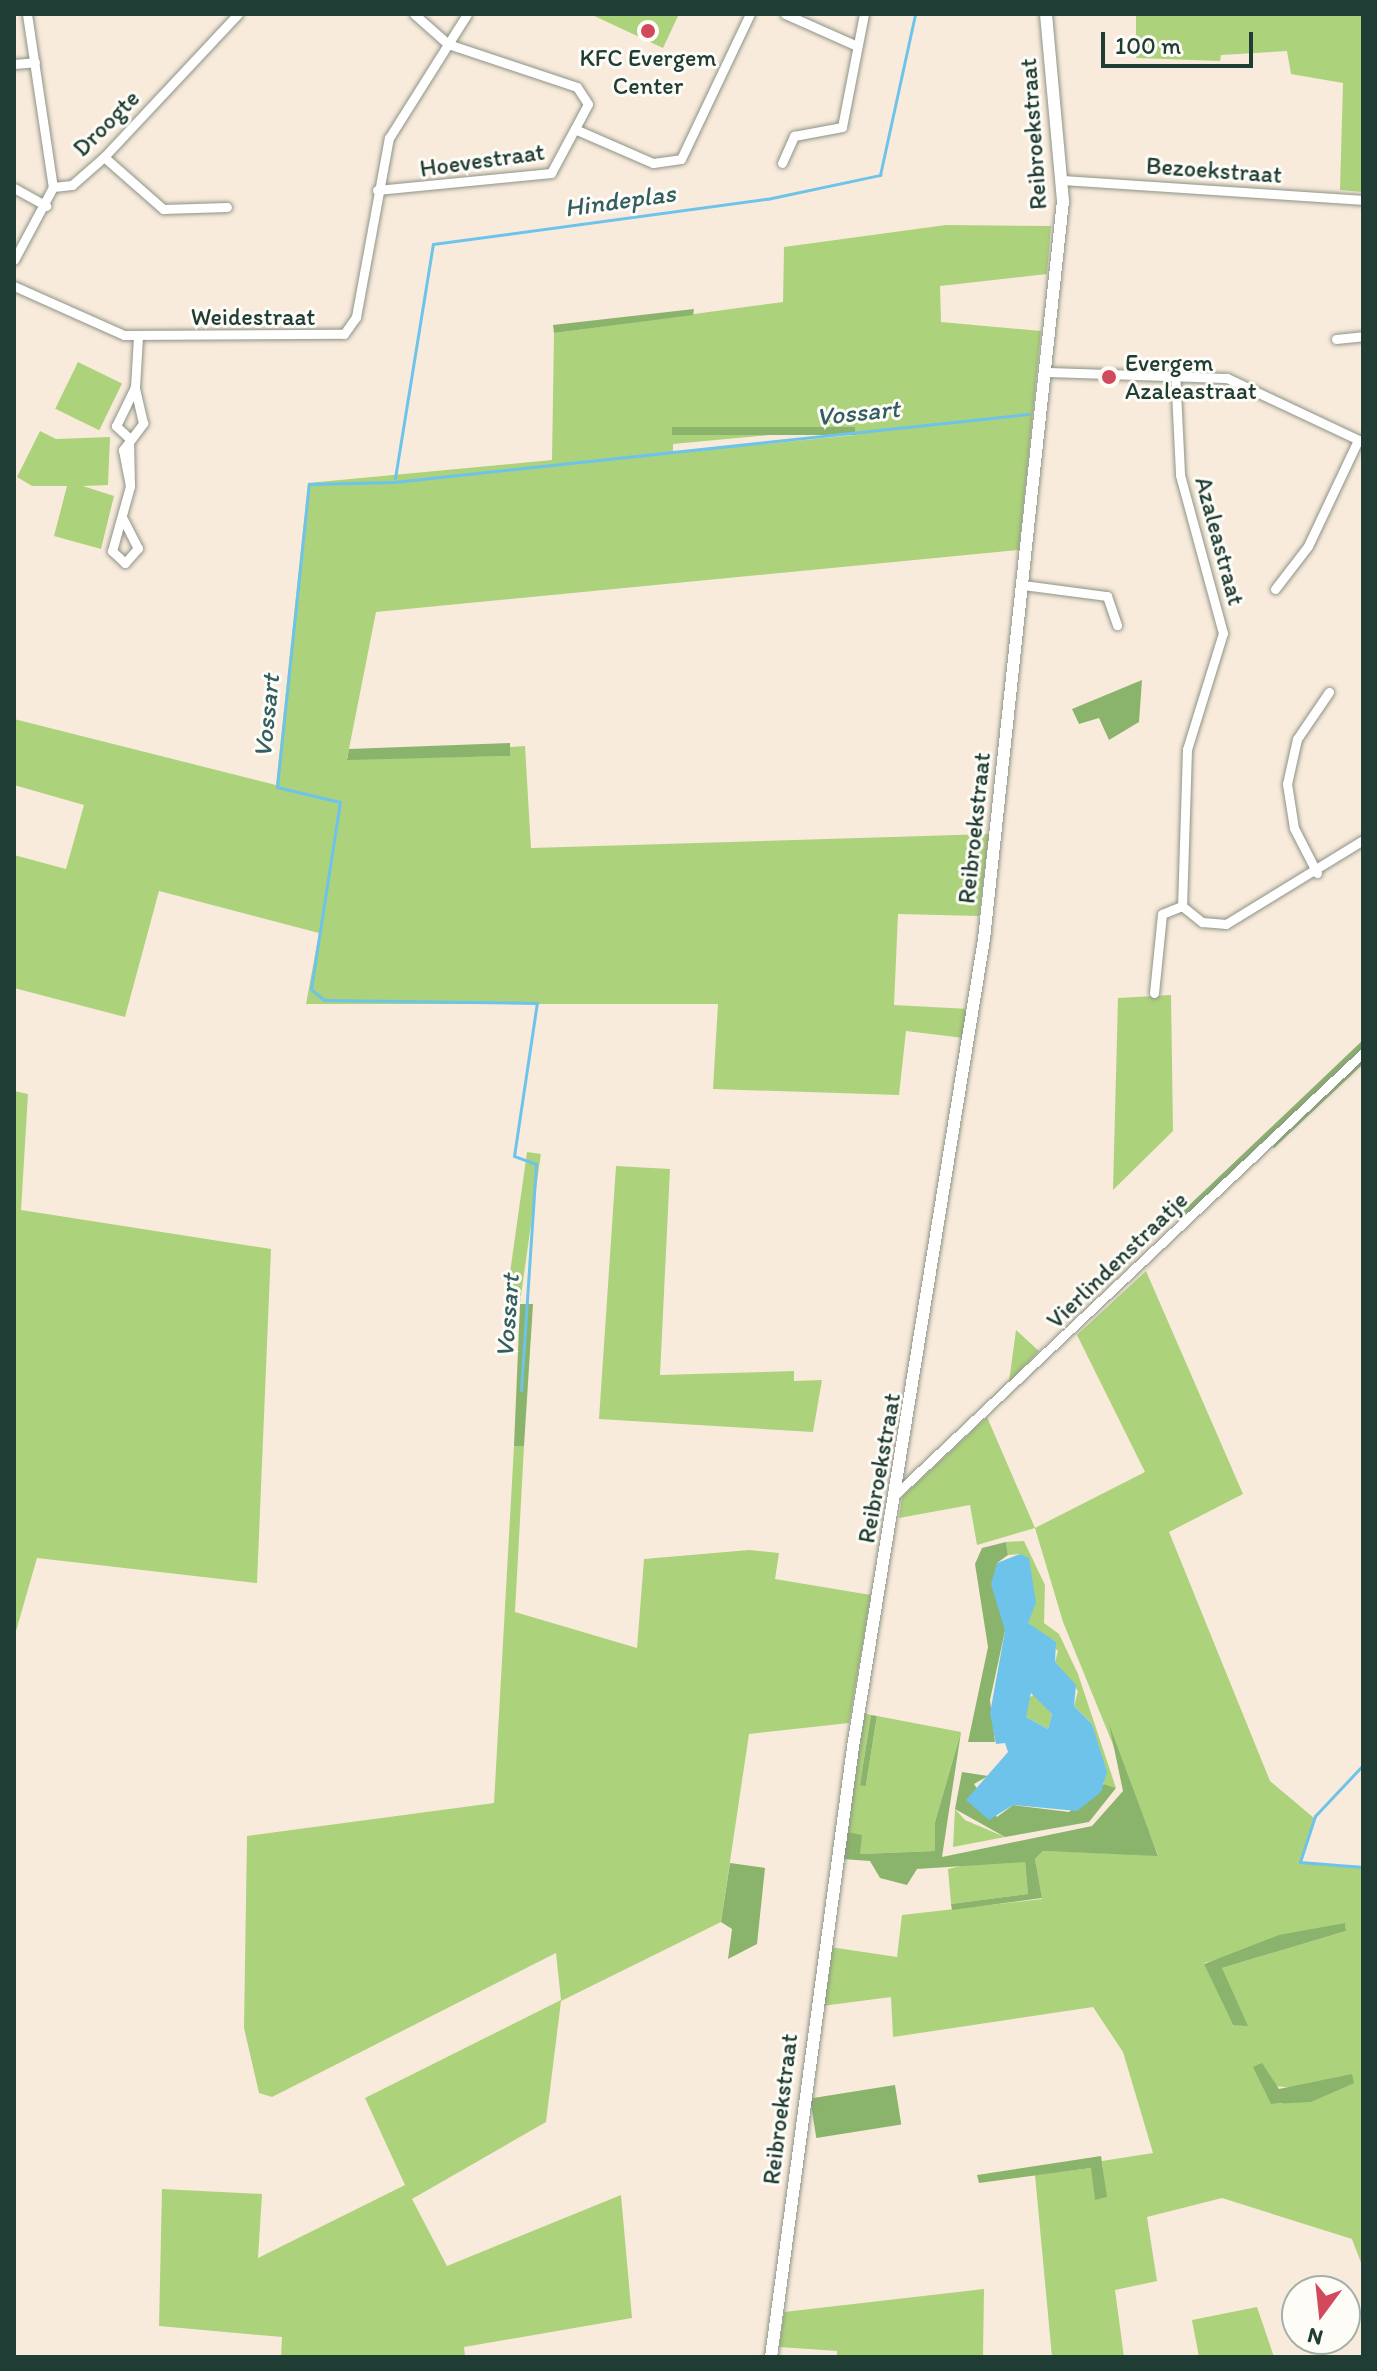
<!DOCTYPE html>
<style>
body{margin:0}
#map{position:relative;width:1377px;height:2371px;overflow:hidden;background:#f9ebdb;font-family:Itim,sans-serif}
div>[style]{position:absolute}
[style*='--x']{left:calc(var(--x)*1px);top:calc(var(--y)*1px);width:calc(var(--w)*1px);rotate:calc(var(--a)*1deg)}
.green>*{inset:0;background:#add27c;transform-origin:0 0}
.forest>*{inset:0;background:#8ab46c;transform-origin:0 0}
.water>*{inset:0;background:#6ec3eb}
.stream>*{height:3px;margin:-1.5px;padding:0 1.5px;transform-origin:1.5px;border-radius:1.5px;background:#6ec3eb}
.roads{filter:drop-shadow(0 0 2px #8c9488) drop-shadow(0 0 2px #8c9488)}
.street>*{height:9px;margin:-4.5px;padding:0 4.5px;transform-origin:4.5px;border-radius:4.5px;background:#fff}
.secondary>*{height:12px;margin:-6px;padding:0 6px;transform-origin:6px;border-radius:6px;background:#fff}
.dots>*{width:22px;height:22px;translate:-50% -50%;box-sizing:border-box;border:4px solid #fdfcf7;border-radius:50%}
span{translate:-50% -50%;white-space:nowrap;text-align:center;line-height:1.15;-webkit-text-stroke:6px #fdfcf7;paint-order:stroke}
.poi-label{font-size:24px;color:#1f3d34}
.left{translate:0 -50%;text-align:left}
.street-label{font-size:24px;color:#1f3d34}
.water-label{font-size:26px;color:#335e62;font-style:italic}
.frame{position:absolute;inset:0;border:16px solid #1f3d34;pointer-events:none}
.north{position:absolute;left:1281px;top:2275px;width:80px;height:80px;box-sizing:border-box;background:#fdfcf7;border:2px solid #a4b0a9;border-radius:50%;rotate:195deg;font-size:22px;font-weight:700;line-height:32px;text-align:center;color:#1f3d34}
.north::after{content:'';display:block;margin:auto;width:28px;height:36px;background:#d1495b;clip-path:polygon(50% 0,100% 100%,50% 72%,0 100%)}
.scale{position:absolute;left:1101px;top:32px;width:152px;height:36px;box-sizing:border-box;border:4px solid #1f3d34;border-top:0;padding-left:10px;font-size:24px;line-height:28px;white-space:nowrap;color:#1f3d34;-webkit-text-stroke:6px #fdfcf7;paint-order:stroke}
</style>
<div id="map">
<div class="green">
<i style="clip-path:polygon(590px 14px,679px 14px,663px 48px)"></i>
<i style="clip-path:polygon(1136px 14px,1363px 14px,1363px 192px,1340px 190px,1343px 83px,1291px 74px,1287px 51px,1221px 55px,1220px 61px,1136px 58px)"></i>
<i style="clip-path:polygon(evenodd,946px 225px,1051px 226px,1047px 274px,940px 286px,941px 322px,1041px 331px,1019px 550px,376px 612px,347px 759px,510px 756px,510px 747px,525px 746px,531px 848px,989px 834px,979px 916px,898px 914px,894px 1005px,969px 1009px,964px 1038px,906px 1031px,899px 1095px,713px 1089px,718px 1004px,306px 1004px,319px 933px,159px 891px,125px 1017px,14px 988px,14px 855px,66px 869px,84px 805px,14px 785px,14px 719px,276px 785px,308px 483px,552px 460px,554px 333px,783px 302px,784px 247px,946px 225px,855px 427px,855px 435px,673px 453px,673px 444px,855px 427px)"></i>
<i style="left:78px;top:362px;width:49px;height:52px;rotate:26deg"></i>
<i style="clip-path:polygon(40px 431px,56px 439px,110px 437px,108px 485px,83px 486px,114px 496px,101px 549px,54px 536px,67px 486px,32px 486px,17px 477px)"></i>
<i style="clip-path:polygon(1171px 995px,1173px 1131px,1113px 1190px,1118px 998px)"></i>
<i style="clip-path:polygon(14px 1091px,28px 1094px,21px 1210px,271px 1249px,257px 1583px,37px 1558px,14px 1638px)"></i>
<i style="left:527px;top:1152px;width:14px;height:152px;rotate:8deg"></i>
<i style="clip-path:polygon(616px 1166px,670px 1169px,660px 1375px,794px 1371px,794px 1381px,822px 1380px,813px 1432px,599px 1419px)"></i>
<i style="clip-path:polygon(evenodd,1146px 1271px,1243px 1494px,1169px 1532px,1270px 1781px,1314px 1818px,1300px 1863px,1363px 1866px,1363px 2268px,1352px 2239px,1222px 2198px,1147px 2217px,1157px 2281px,1115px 2290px,1124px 2357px,1052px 2357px,1035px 2175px,1092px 2168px,1095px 2199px,1106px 2197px,1102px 2161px,1153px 2153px,1123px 2052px,1093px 2007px,893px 2037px,891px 1997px,822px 2006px,830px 1947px,897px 1957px,902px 1915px,1042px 1899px,1035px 1859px,1043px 1851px,1158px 1855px,1063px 1622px,1035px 1528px,977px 1545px,970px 1505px,899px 1518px,902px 1497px,987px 1417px,1035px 1528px,1145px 1472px,1077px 1335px,1146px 1271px,1345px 1924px,1346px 1931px,1222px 1968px,1233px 2025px,1204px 1963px,1345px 1924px,1146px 1271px,1342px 2076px,1281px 2104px,1271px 2104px,1273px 2086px,1296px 2088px,1342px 2076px)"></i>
<i style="clip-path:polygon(1016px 1330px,1039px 1351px,1009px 1382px)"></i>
<i style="clip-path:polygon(514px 1446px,524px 1446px,515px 1612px,637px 1648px,644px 1559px,749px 1550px,779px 1553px,775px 1579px,871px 1595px,849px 1723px,749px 1734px,721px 1922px,561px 2001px,546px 2122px,412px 2199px,447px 2266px,621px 2195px,632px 2318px,464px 2347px,465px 2357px,281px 2357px,282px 2337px,159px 2326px,162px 2189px,262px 2194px,258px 2258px,405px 2185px,365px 2098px,561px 2000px,556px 1953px,272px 2097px,259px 2093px,244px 2028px,247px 1836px,494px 1803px)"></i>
<i style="clip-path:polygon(1024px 1541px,1045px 1585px,1044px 1623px,1059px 1634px,1078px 1674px,1116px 1788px,1104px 1784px,1092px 1724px,1074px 1706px,1078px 1691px,1055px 1662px,1058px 1651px,1028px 1623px,1032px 1578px,1020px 1554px,1008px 1555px,1006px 1542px)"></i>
<i style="clip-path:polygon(1035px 1694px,1052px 1714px,1048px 1729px,1026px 1717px,1025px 1700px)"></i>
<i style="clip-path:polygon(864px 1713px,871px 1715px,860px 1785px,866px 1785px,877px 1716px,961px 1732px,935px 1822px,935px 1851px,860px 1854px,846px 1832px)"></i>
<i style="clip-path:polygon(955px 1809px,965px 1820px,1005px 1837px,953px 1847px)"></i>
<i style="clip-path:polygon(982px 1861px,1025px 1862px,1028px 1894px,951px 1904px,948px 1869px)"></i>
<i style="clip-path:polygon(984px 2289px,983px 2357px,837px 2357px,837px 2351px,779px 2347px,784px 2312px)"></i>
<i style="clip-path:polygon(1257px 2307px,1274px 2357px,1199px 2357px,1192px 2320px)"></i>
</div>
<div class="forest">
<i style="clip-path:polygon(694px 309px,693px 315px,554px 333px,553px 325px)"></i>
<i style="left:855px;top:427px;width:8px;height:183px;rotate:90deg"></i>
<i style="clip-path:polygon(1142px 680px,1139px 722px,1109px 740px,1099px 718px,1079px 724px,1072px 709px)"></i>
<i style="clip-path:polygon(510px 743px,510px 756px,347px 760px,349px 749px)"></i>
<i style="clip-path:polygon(1363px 1040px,1363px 1064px,1274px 1148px,1265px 1140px,1187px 1217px,1182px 1212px)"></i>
<i style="clip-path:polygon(520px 1304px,533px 1304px,524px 1446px,514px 1446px)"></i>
<i style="clip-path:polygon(1006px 1542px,1008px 1555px,997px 1563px,1005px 1631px,990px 1700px,995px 1742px,968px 1742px,988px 1647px,975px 1564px,982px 1548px)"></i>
<i style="left:871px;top:1715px;width:6px;height:71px;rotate:9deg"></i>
<i style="clip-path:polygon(1109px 1724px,1158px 1856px,1043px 1851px,1035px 1859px,1042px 1898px,952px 1910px,951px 1904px,1028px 1894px,1025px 1862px,917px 1869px,907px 1885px,880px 1878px,870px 1861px,842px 1859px,846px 1832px,862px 1835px,860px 1854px,935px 1851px,935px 1822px,961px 1732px,942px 1857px,1092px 1826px,1123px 1791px)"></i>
<i style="clip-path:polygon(962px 1772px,988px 1776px,974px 1784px,997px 1817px,1013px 1805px,1069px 1812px,1104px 1784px,1116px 1788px,1089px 1822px,1005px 1837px,955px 1809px)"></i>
<i style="clip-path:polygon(730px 1863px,765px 1868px,757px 1944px,728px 1959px,732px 1929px,721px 1922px)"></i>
<i style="clip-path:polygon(1345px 1923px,1346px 1931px,1222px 1968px,1248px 2026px,1233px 2025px,1204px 1964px,1279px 1935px)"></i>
<i style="clip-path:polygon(1262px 2063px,1279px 2089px,1352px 2074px,1354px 2083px,1311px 2102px,1271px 2104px,1253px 2067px)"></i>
<i style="left:895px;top:2085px;width:40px;height:86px;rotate:81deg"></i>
<i style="clip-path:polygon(1101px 2156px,1107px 2197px,1095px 2200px,1091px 2168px,979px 2183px,977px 2175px)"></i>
</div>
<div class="water">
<i style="clip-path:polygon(evenodd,1020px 1554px,1029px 1558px,1036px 1603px,1028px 1623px,1056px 1642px,1055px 1662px,1076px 1685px,1074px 1706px,1092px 1724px,1107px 1772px,1101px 1792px,1077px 1811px,1013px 1805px,989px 1820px,966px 1800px,1008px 1752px,1005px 1743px,996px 1744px,990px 1713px,1005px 1631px,991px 1584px,997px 1563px,1020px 1554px,1031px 1693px,1052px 1714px,1048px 1729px,1026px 1717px,1031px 1693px)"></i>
</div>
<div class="stream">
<i style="--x:395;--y:478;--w:237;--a:-80.8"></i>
<i style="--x:433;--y:244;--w:337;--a:-7.7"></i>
<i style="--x:767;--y:199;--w:116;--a:-12"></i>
<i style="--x:880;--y:175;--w:165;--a:-77.7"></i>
<i style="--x:521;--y:1390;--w:226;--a:-86.2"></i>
<i style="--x:536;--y:1164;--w:23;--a:-160"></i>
<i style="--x:514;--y:1156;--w:155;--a:-81.5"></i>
<i style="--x:537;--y:1003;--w:213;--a:-179.2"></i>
<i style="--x:324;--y:1000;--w:17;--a:-140"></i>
<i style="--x:311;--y:989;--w:189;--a:-81.2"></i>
<i style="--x:340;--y:802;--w:65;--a:-166.6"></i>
<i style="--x:277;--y:787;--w:305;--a:-84"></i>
<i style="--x:309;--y:484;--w:85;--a:-1.3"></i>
<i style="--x:394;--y:482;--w:638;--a:-6.12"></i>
<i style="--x:1363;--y:1765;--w:70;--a:133.3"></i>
<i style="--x:1315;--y:1816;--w:48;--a:108.1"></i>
<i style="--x:1300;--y:1862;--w:63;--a:4.5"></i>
</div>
<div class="roads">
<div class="street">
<i style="--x:27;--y:14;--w:175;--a:81.5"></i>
<i style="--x:785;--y:14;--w:79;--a:24"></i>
<i style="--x:14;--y:64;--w:21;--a:-5"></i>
<i style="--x:577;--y:130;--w:83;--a:23.5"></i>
<i style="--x:653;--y:163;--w:28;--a:-8"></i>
<i style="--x:681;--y:159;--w:161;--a:-64.6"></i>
<i style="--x:104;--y:157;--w:79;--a:41.4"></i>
<i style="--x:163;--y:209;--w:64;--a:-1.8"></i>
<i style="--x:782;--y:163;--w:30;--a:-66"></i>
<i style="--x:794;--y:136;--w:49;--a:-10.6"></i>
<i style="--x:842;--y:127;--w:115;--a:-79"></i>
<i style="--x:1063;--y:180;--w:301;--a:3.8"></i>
<i style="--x:14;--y:188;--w:37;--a:29"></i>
<i style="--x:377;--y:190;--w:175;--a:-5.6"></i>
<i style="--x:551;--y:173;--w:78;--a:-61.8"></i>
<i style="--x:588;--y:104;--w:20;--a:-123"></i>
<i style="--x:577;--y:87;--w:136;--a:-161.6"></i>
<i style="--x:448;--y:44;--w:45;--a:-138.6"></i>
<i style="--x:14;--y:260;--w:83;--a:-61.9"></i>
<i style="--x:53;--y:187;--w:19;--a:-6"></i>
<i style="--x:72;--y:185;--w:43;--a:-41.2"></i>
<i style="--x:104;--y:157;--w:196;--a:-46.9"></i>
<i style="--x:14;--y:286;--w:120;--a:24"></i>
<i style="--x:124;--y:335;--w:220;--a:-0.3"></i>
<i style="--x:344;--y:334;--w:21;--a:-55"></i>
<i style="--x:356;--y:317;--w:182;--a:-79.6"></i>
<i style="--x:389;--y:138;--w:146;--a:-57.8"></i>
<i style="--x:1336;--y:339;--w:27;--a:-6"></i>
<i style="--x:1175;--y:371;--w:104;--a:87.2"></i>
<i style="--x:1180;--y:475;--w:164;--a:74.8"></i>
<i style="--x:1223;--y:633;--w:121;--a:107.2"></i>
<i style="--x:1187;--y:749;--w:157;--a:91.8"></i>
<i style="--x:1182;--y:906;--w:26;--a:39"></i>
<i style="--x:1202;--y:922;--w:24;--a:5"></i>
<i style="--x:1226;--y:924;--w:161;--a:-31.5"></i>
<i style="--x:1046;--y:372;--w:181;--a:1.9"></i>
<i style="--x:1227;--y:378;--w:150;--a:25.2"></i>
<i style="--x:129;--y:438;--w:18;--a:-137"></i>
<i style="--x:116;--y:426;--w:43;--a:-64"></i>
<i style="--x:135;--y:387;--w:50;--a:-86.6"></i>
<i style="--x:130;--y:486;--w:37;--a:-101"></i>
<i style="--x:123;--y:450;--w:34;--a:-53"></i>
<i style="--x:143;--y:423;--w:37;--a:-103"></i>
<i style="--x:123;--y:519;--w:33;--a:63"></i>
<i style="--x:138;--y:548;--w:20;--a:131"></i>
<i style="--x:125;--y:563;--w:18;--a:-137"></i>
<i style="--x:112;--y:551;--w:67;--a:-74.5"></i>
<i style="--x:130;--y:486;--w:48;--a:-91.2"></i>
<i style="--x:1023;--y:585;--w:85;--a:7.5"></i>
<i style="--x:1107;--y:596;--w:31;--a:71"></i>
<i style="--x:1275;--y:589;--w:54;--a:-52.5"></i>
<i style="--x:1308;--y:546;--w:117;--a:-64.7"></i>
<i style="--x:1317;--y:873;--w:51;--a:-117.1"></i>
<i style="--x:1294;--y:828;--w:45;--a:-99"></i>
<i style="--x:1287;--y:784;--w:46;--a:-77.5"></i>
<i style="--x:1297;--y:739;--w:57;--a:-55.8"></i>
<i style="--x:1154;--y:993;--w:79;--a:-84.2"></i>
<i style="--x:1162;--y:914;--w:22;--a:-22"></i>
<i style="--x:897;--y:1493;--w:641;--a:-43.36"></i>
</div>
<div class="secondary">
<i style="--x:771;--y:2357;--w:615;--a:-82.34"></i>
<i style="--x:853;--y:1747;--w:819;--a:-80.79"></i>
<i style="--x:984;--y:939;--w:742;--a:-83.89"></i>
<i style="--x:1063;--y:201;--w:188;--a:-95.2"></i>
</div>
</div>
<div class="dots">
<i style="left:648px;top:31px;background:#d1495b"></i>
<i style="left:1109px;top:377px;background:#d1495b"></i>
</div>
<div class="poi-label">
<span style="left:648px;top:72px">KFC Evergem<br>Center</span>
<span class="left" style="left:1125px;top:377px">Evergem<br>Azaleastraat</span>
</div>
<div class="street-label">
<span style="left:106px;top:123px;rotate:-45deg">Droogte</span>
<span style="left:1033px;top:134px;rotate:-94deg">Reibroekstraat</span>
<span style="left:482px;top:160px;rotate:-8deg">Hoevestraat</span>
<span style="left:1214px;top:170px;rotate:4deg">Bezoekstraat</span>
<span style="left:253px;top:317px">Weidestraat</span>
<span style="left:1220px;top:541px;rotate:75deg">Azaleastraat</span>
<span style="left:974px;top:828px;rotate:-84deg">Reibroekstraat</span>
<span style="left:1117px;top:1260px;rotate:-44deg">Vierlindenstraatje</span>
<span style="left:879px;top:1468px;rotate:-80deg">Reibroekstraat</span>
<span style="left:780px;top:2109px;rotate:-83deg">Reibroekstraat</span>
</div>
<div class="water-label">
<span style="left:620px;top:201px;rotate:-8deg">Hindeplas</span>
<span style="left:858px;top:413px;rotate:-6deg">Vossart</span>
<span style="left:267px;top:716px;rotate:-84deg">Vossart</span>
<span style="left:508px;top:1316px;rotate:-86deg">Vossart</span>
</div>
<div class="frame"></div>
<div class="north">N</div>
<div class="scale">100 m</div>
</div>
